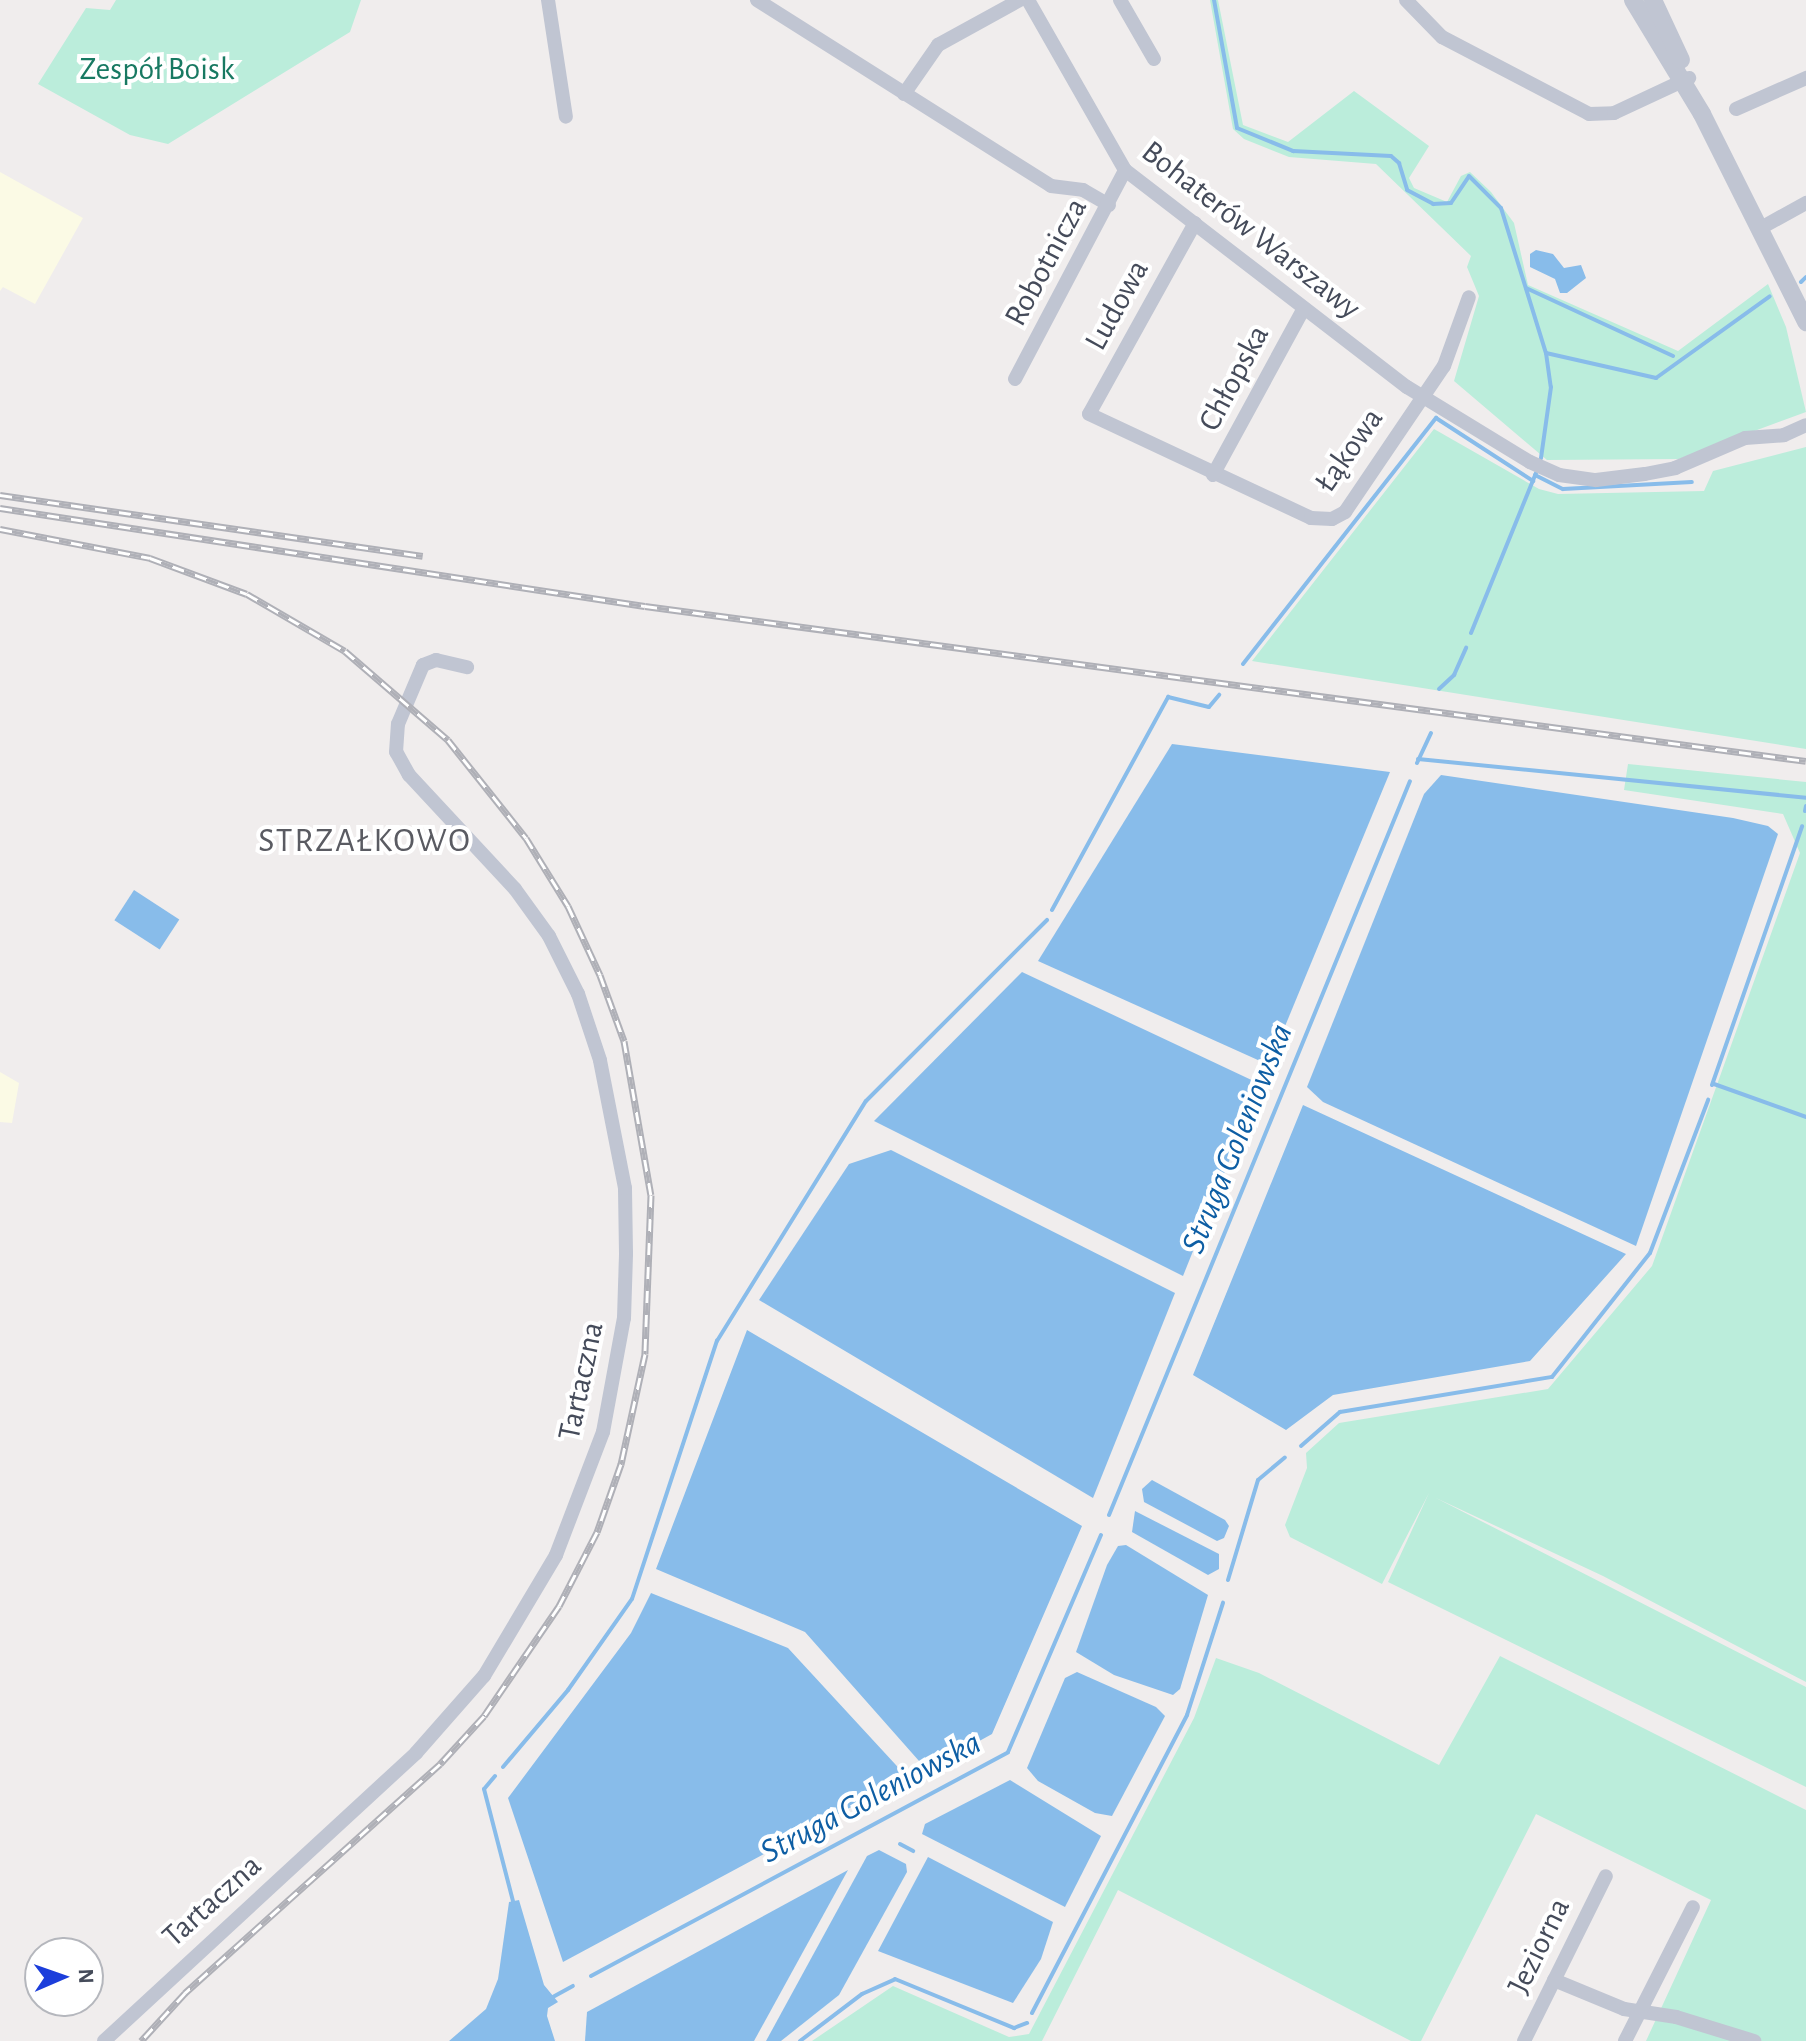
<!DOCTYPE html>
<meta charset="utf-8">
<style>
body{margin:0}
#map{position:relative;width:1806px;height:2041px;overflow:hidden;background:#f0eded;font-family:"Alegreya Sans",sans-serif}
div>[style]{position:absolute}
[style*='--x']{left:calc(var(--x)*1px);top:calc(var(--y)*1px);width:calc(var(--w)*1px);rotate:calc(var(--a)*1deg)}
.commercial>*{inset:0;background:#fbfae5}
.green>*{inset:0;background:#bbeddb}
.water>*{inset:0;background:#88bcea;transform-origin:0 0}
.stream>*{height:4px;margin:-2px;padding:0 2px;transform-origin:2px;border-radius:2px;background:#88bcea}
.minor>*{height:14px;margin:-7px;padding:0 7px;transform-origin:7px;border-radius:7px;background:#c0c5d2}
.tertiary>*{height:18px;margin:-9px;padding:0 9px;transform-origin:9px;border-radius:9px;background:#c0c5d2}
.rail>*{height:7px;margin-top:-3.5px;transform-origin:0;background:repeating-linear-gradient(90deg,#fff 0 12px,#afb0b7 0 24px);box-sizing:border-box;border-block:2px solid #afb0b7}
span{translate:-50% -50%;white-space:nowrap;text-align:center;line-height:1.15;-webkit-text-stroke:8px #fff;paint-order:stroke}
.park-label{font-size:32px;color:#187962}
.street-label{font-size:32px;color:#454b5a}
.neighbourhood-label{font-size:34px;color:#5a5b62;letter-spacing:2px}
.water-label{font-size:34px;color:#0e5ea4;font-style:italic}
.north{position:absolute;left:24px;top:1937px;width:80px;height:80px;box-sizing:border-box;background:#fff;border:2px solid #b5b7bd;border-radius:50%;rotate:88deg;font-size:22px;font-weight:700;line-height:32px;text-align:center;color:#454b5a}
.north::after{content:'';display:block;margin:auto;width:28px;height:36px;background:#1c3edb;clip-path:polygon(50% 0,100% 100%,50% 72%,0 100%)}
</style>
<div id="map">
<div class="commercial">
<i style="clip-path:polygon(0 172px,83px 218px,35px 304px,3px 287px,0 291px)"></i>
<i style="clip-path:polygon(0 1072px,19px 1083px,12px 1123px,0 1122px)"></i>
</div>
<div class="green">
<i style="clip-path:polygon(116px 0,361px 0,350px 32px,168px 144px,130px 135px,38px 84px,86px 8px,110px 10px)"></i>
<i style="clip-path:polygon(1210px 0,1218px 0,1243px 125px,1288px 142px,1354px 91px,1429px 146px,1409px 178px,1414px 188px,1447px 202px,1461px 176px,1470px 172px,1491px 192px,1514px 223px,1528px 285px,1678px 351px,1768px 284px,1786px 327px,1806px 412px,1679px 459px,1547px 460px,1454px 381px,1479px 296px,1467px 267px,1471px 256px,1376px 164px,1289px 157px,1244px 139px,1233px 129px)"></i>
<i style="clip-path:polygon(1434px 429px,1539px 489px,1558px 494px,1704px 491px,1713px 471px,1806px 447px,1806px 749px,1252px 661px)"></i>
<i style="clip-path:polygon(1628px 764px,1806px 782px,1806px 1682px,1603px 1576px,1436px 1498px,1806px 1687px,1806px 1787px,1388px 1582px,1429px 1493px,1382px 1584px,1290px 1537px,1285px 1525px,1307px 1468px,1306px 1453px,1339px 1423px,1548px 1389px,1652px 1266px,1800px 853px,1783px 814px,1624px 790px)"></i>
<i style="clip-path:polygon(1500px 1656px,1806px 1810px,1806px 2041px,1646px 2041px,1711px 1900px,1536px 1814px,1421px 2041px,1411px 2041px,1118px 1890px,1042px 2041px,812px 2041px,893px 1986px,1009px 2037px,1029px 2034px,1194px 1718px,1216px 1658px,1259px 1673px,1439px 1765px)"></i>
</div>
<div class="water">
<i style="clip-path:polygon(1536px 250px,1553px 254px,1564px 268px,1581px 265px,1586px 278px,1567px 293px,1560px 293px,1555px 279px,1530px 267px,1530px 254px)"></i>
<i style="clip-path:polygon(1172px 744px,1390px 772px,1269px 1065px,1038px 961px)"></i>
<i style="clip-path:polygon(1441px 775px,1733px 818px,1768px 826px,1778px 834px,1636px 1246px,1323px 1102px,1307px 1087px,1424px 794px)"></i>
<i style="left:134px;top:890px;width:54px;height:36px;rotate:33deg"></i>
<i style="clip-path:polygon(1022px 972px,1260px 1084px,1183px 1276px,874px 1121px)"></i>
<i style="clip-path:polygon(1303px 1105px,1626px 1254px,1530px 1361px,1333px 1395px,1286px 1430px,1193px 1375px)"></i>
<i style="clip-path:polygon(891px 1150px,1175px 1293px,1093px 1498px,759px 1300px,849px 1164px)"></i>
<i style="clip-path:polygon(747px 1330px,1082px 1526px,992px 1734px,927px 1770px,805px 1632px,656px 1569px)"></i>
<i style="clip-path:polygon(1152px 1480px,1225px 1520px,1229px 1526px,1224px 1538px,1217px 1541px,1144px 1502px,1142px 1489px)"></i>
<i style="clip-path:polygon(1135px 1511px,1219px 1554px,1219px 1569px,1208px 1575px,1132px 1532px)"></i>
<i style="clip-path:polygon(1126px 1545px,1208px 1595px,1180px 1689px,1173px 1695px,1114px 1675px,1076px 1652px,1107px 1565px,1118px 1546px)"></i>
<i style="clip-path:polygon(651px 1593px,788px 1648px,907px 1777px,563px 1962px,508px 1798px,631px 1633px)"></i>
<i style="clip-path:polygon(1077px 1672px,1156px 1707px,1165px 1716px,1112px 1816px,1095px 1813px,1038px 1781px,1027px 1768px,1065px 1678px)"></i>
<i style="clip-path:polygon(1010px 1780px,1101px 1836px,1065px 1907px,922px 1834px,925px 1824px)"></i>
<i style="clip-path:polygon(879px 1850px,906px 1864px,907px 1872px,839px 1995px,781px 2041px,766px 2041px,867px 1856px)"></i>
<i style="clip-path:polygon(928px 1857px,1053px 1922px,1041px 1959px,1013px 2003px,878px 1951px)"></i>
<i style="clip-path:polygon(848px 1870px,754px 2041px,585px 2041px,587px 2012px)"></i>
<i style="clip-path:polygon(519px 1900px,544px 1985px,558px 2002px,548px 2008px,547px 2016px,555px 2041px,449px 2041px,486px 2009px,498px 1979px,509px 1902px)"></i>
</div>
<div class="stream">
<i style="--x:1214;--y:0;--w:130;--a:79.8"></i>
<i style="--x:1237;--y:128;--w:61;--a:22.3"></i>
<i style="--x:1293;--y:151;--w:98;--a:2.9"></i>
<i style="--x:1391;--y:156;--w:11;--a:41"></i>
<i style="--x:1399;--y:163;--w:28;--a:73"></i>
<i style="--x:1407;--y:190;--w:30;--a:28"></i>
<i style="--x:1433;--y:204;--w:18;--a:-3"></i>
<i style="--x:1451;--y:203;--w:32;--a:-56"></i>
<i style="--x:1469;--y:176;--w:45;--a:45"></i>
<i style="--x:1501;--y:208;--w:152;--a:72.8"></i>
<i style="--x:1546;--y:353;--w:34;--a:82"></i>
<i style="--x:1551;--y:387;--w:72;--a:98"></i>
<i style="--x:1801;--y:282;--w:7;--a:-45"></i>
<i style="--x:1526;--y:288;--w:162;--a:24.8"></i>
<i style="--x:1546;--y:353;--w:113;--a:12.8"></i>
<i style="--x:1656;--y:378;--w:140;--a:-35.7"></i>
<i style="--x:1535;--y:475;--w:31;--a:27"></i>
<i style="--x:1563;--y:489;--w:129;--a:-3.1"></i>
<i style="--x:1471;--y:633;--w:173;--a:-67.9"></i>
<i style="--x:1243;--y:664;--w:313;--a:-51.9"></i>
<i style="--x:1436;--y:418;--w:116;--a:33"></i>
<i style="--x:1439;--y:689;--w:21;--a:-43"></i>
<i style="--x:1454;--y:675;--w:30;--a:-66"></i>
<i style="--x:1418;--y:759;--w:390;--a:5.7"></i>
<i style="--x:1417;--y:763;--w:33;--a:-65"></i>
<i style="--x:1805;--y:811;--w:5;--a:-79"></i>
<i style="--x:1052;--y:910;--w:243;--a:-61.4"></i>
<i style="--x:1168;--y:697;--w:42;--a:13.7"></i>
<i style="--x:1209;--y:707;--w:16;--a:-50"></i>
<i style="--x:1714;--y:1084;--w:98;--a:19.7"></i>
<i style="--x:1712;--y:1085;--w:274;--a:-70.8"></i>
<i style="--x:1301;--y:1446;--w:52;--a:-41.1"></i>
<i style="--x:1340;--y:1412;--w:215;--a:-9.4"></i>
<i style="--x:1552;--y:1377;--w:158;--a:-51.7"></i>
<i style="--x:1650;--y:1253;--w:164;--a:-69.2"></i>
<i style="--x:1109;--y:1515;--w:793;--a:-67.7"></i>
<i style="--x:1228;--y:1580;--w:104;--a:-73.3"></i>
<i style="--x:1258;--y:1480;--w:35;--a:-40"></i>
<i style="--x:503;--y:1767;--w:101;--a:-49.8"></i>
<i style="--x:568;--y:1690;--w:111;--a:-54.9"></i>
<i style="--x:632;--y:1599;--w:272;--a:-71.8"></i>
<i style="--x:717;--y:1341;--w:282;--a:-58.2"></i>
<i style="--x:866;--y:1101;--w:256;--a:-45"></i>
<i style="--x:495;--y:1776;--w:17;--a:130"></i>
<i style="--x:484;--y:1789;--w:120;--a:75.5"></i>
<i style="--x:900;--y:1844;--w:15;--a:28"></i>
<i style="--x:591;--y:1976;--w:473;--a:-28.2"></i>
<i style="--x:1008;--y:1752;--w:236;--a:-66.8"></i>
<i style="--x:551;--y:1998;--w:25;--a:-29"></i>
<i style="--x:1032;--y:2013;--w:336;--a:-62.5"></i>
<i style="--x:1187;--y:1715;--w:118;--a:-72.2"></i>
<i style="--x:800;--y:2041;--w:78;--a:-37.2"></i>
<i style="--x:862;--y:1994;--w:36;--a:-24"></i>
<i style="--x:895;--y:1979;--w:129;--a:22.4"></i>
<i style="--x:1014;--y:2028;--w:14;--a:-21"></i>
</div>
<div class="minor">
<i style="--x:548;--y:0;--w:118;--a:81.3"></i>
<i style="--x:757;--y:0;--w:348;--a:32.3"></i>
<i style="--x:1051;--y:186;--w:32;--a:7"></i>
<i style="--x:1083;--y:190;--w:30;--a:30"></i>
<i style="--x:1028;--y:0;--w:196;--a:60.3"></i>
<i style="--x:1125;--y:170;--w:356;--a:37.6"></i>
<i style="--x:1407;--y:387;--w:144;--a:31.4"></i>
<i style="--x:1530;--y:462;--w:32;--a:24"></i>
<i style="--x:1559;--y:475;--w:37;--a:8"></i>
<i style="--x:1596;--y:480;--w:49;--a:-7"></i>
<i style="--x:1645;--y:474;--w:31;--a:-11"></i>
<i style="--x:1675;--y:468;--w:76;--a:-23.2"></i>
<i style="--x:1745;--y:438;--w:39;--a:-4"></i>
<i style="--x:1784;--y:435;--w:24;--a:-24"></i>
<i style="--x:1120;--y:0;--w:68;--a:60"></i>
<i style="--x:1406;--y:0;--w:52;--a:45.8"></i>
<i style="--x:1442;--y:37;--w:166;--a:27.6"></i>
<i style="--x:1589;--y:114;--w:25;--a:-2"></i>
<i style="--x:1614;--y:113;--w:83;--a:-25"></i>
<i style="--x:904;--y:94;--w:60;--a:-55.2"></i>
<i style="--x:938;--y:45;--w:94;--a:-28.8"></i>
<i style="--x:1736;--y:109;--w:77;--a:-23.9"></i>
<i style="--x:1195;--y:223;--w:218;--a:119"></i>
<i style="--x:1089;--y:414;--w:245;--a:25.1"></i>
<i style="--x:1311;--y:518;--w:21;--a:3"></i>
<i style="--x:1332;--y:519;--w:15;--a:-28"></i>
<i style="--x:1345;--y:512;--w:176;--a:-55.9"></i>
<i style="--x:1444;--y:366;--w:73;--a:-70.1"></i>
<i style="--x:1759;--y:229;--w:54;--a:-29"></i>
<i style="--x:1015;--y:379;--w:236;--a:-62.2"></i>
<i style="--x:1213;--y:475;--w:190;--a:-61.4"></i>
<i style="--x:1554;--y:1980;--w:76;--a:22.5"></i>
<i style="--x:1624;--y:2009;--w:53;--a:8.7"></i>
<i style="--x:1676;--y:2017;--w:82;--a:17.1"></i>
<i style="--x:104;--y:2041;--w:425;--a:-42.7"></i>
<i style="--x:416;--y:1753;--w:103;--a:-48.6"></i>
<i style="--x:484;--y:1676;--w:141;--a:-59.2"></i>
<i style="--x:556;--y:1555;--w:132;--a:-69.1"></i>
<i style="--x:603;--y:1432;--w:116;--a:-79.6"></i>
<i style="--x:624;--y:1318;--w:65;--a:-88.2"></i>
<i style="--x:626;--y:1253;--w:65;--a:-90.9"></i>
<i style="--x:625;--y:1188;--w:130;--a:-101.1"></i>
<i style="--x:600;--y:1060;--w:70;--a:-108.4"></i>
<i style="--x:578;--y:994;--w:65;--a:-116.6"></i>
<i style="--x:549;--y:936;--w:58;--a:-125.9"></i>
<i style="--x:515;--y:889;--w:156;--a:-132.9"></i>
<i style="--x:409;--y:775;--w:26;--a:-119"></i>
<i style="--x:396;--y:752;--w:28;--a:-86"></i>
<i style="--x:398;--y:724;--w:64;--a:-67"></i>
<i style="--x:423;--y:665;--w:14;--a:-21"></i>
<i style="--x:436;--y:660;--w:32;--a:13"></i>
<i style="--x:1524;--y:2041;--w:184;--a:-63.6"></i>
<i style="--x:1625;--y:2041;--w:150;--a:-63.1"></i>
</div>
<div class="tertiary">
<i style="--x:1633;--y:0;--w:133;--a:58.8"></i>
<i style="--x:1702;--y:114;--w:233;--a:63.4"></i>
<i style="--x:1653;--y:0;--w:66;--a:65"></i>
</div>
<div class="rail">
<i style="--x:0;--y:495;--w:427;--a:8.2"></i>
<i style="--x:0;--y:508;--w:652;--a:8.64"></i>
<i style="--x:645;--y:606;--w:1171;--a:7.6"></i>
<i style="--x:0;--y:529;--w:153;--a:10.9"></i>
<i style="--x:150;--y:558;--w:103;--a:20.4"></i>
<i style="--x:247;--y:594;--w:113;--a:30.2"></i>
<i style="--x:345;--y:651;--w:136;--a:40.8"></i>
<i style="--x:448;--y:740;--w:125;--a:51.5"></i>
<i style="--x:526;--y:838;--w:80;--a:58.3"></i>
<i style="--x:568;--y:906;--w:76;--a:65.1"></i>
<i style="--x:600;--y:975;--w:70;--a:70"></i>
<i style="--x:624;--y:1041;--w:156;--a:80.1"></i>
<i style="--x:651;--y:1195;--w:159;--a:92.2"></i>
<i style="--x:645;--y:1354;--w:113;--a:102.3"></i>
<i style="--x:621;--y:1464;--w:72;--a:109.4"></i>
<i style="--x:597;--y:1532;--w:83;--a:117.2"></i>
<i style="--x:559;--y:1606;--w:133;--a:124.3"></i>
<i style="--x:484;--y:1716;--w:65;--a:132.5"></i>
<i style="--x:440;--y:1764;--w:343;--a:138.1"></i>
<i style="--x:185;--y:1993;--w:65;--a:132.5"></i>
</div>
<div class="park-label">
<span style="left:157px;top:69px">Zespół Boisk</span>
</div>
<div class="street-label">
<span style="left:1251px;top:230px;rotate:38deg">Bohaterów Warszawy</span>
<span style="left:1046px;top:262px;rotate:-62deg">Robotnicza</span>
<span style="left:1117px;top:305px;rotate:-61deg">Ludowa</span>
<span style="left:1234px;top:378px;rotate:-62deg">Chłopska</span>
<span style="left:1349px;top:450px;rotate:-55deg">Łąkowa</span>
<span style="left:581px;top:1381px;rotate:-78deg">Tartaczna</span>
<span style="left:212px;top:1901px;rotate:-42deg">Tartaczna</span>
<span style="left:1539px;top:1946px;rotate:-64deg">Jeziorna</span>
</div>
<div class="neighbourhood-label">
<span style="left:365px;top:842px">STRZAŁKOWO</span>
</div>
<div class="water-label">
<span style="left:1238px;top:1139px;rotate:-68deg">Struga Goleniowska</span>
<span style="left:871px;top:1798px;rotate:-28deg">Struga Goleniowska</span>
</div>
<div class="north">N</div>
</div>
